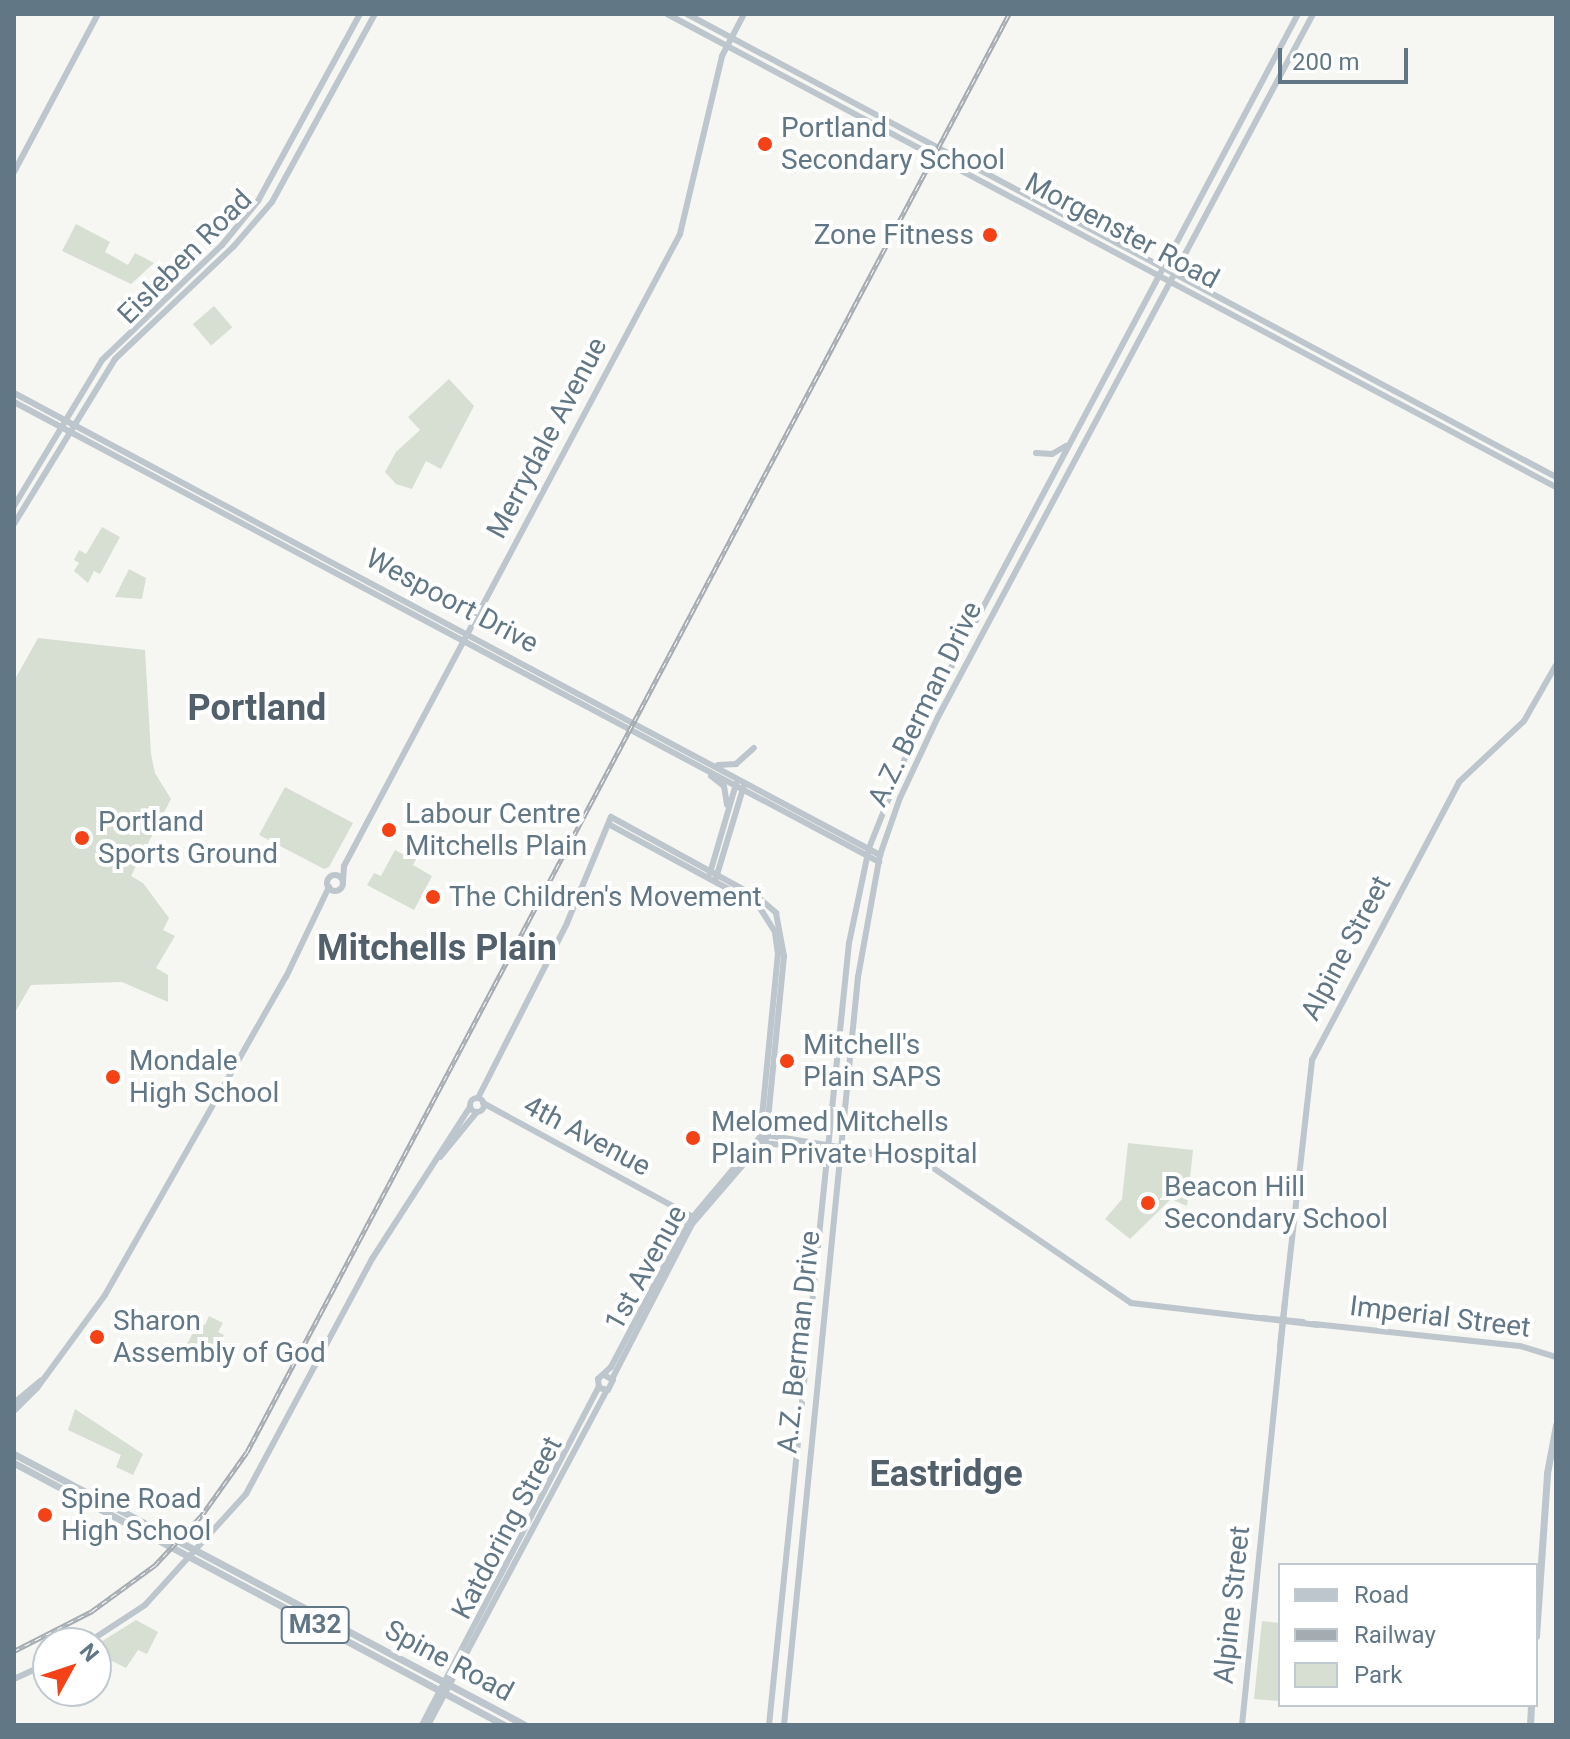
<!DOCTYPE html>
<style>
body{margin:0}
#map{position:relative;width:1570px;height:1739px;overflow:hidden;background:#f6f6f2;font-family:Roboto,sans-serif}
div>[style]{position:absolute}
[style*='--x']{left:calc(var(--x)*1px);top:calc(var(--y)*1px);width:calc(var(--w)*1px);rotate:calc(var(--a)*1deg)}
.green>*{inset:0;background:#d7dfd3;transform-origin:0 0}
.secondary>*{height:6px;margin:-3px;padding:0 3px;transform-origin:3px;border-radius:3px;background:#bcc6cc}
.secondary>.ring{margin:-3px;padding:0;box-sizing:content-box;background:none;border:6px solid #bcc6cc;border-radius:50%}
.primary>*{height:7px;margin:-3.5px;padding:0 3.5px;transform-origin:3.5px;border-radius:3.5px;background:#bcc6cc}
.rail>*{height:5px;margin-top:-2.5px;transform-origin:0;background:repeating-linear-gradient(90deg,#fff 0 6px,#a5acb1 0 12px);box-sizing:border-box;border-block:2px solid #a5acb1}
.dots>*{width:22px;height:22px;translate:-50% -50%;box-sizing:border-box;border:4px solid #fff;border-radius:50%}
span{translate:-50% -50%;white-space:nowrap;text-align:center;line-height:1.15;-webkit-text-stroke:8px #fff;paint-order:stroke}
.shield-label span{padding:2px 6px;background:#fff;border:2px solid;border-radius:6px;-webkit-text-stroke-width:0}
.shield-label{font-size:26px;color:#627786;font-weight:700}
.poi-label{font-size:28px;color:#627786}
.left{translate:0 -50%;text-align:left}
.right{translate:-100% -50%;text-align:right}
.street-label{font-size:28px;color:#627786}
.district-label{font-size:36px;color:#51606a;font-weight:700}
.frame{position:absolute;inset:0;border:16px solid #627786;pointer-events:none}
.legend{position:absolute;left:1278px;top:1563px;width:260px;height:144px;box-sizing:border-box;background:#fff;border:2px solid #c0c9cf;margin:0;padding:10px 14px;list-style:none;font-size:24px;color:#627786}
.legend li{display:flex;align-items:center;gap:16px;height:40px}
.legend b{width:40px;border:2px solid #c0c9cf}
.north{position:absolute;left:32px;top:1627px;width:80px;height:80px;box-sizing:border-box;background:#fff;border:2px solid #c0c9cf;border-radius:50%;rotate:50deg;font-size:22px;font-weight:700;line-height:32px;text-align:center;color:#627786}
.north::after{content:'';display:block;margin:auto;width:28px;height:36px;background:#f44115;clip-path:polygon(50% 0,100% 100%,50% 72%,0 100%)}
.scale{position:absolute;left:1278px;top:48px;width:130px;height:36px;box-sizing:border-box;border:4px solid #627786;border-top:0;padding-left:10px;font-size:24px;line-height:28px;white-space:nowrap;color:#627786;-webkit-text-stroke:6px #fff;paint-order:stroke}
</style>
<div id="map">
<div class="green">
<i style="clip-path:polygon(76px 224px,110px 242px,105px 252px,128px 265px,135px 253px,154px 263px,131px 284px,62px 251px)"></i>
<i style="left:214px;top:306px;width:28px;height:28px;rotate:49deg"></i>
<i style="clip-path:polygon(449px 379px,474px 406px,441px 469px,426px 461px,412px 489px,396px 484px,385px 472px,396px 452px,420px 430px,408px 417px)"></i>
<i style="clip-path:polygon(102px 527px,120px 537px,100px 574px,94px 571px,88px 583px,74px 571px,79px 563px,74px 560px,79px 550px,86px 554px)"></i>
<i style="clip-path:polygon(129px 569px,146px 578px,142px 599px,115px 597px)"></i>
<i style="clip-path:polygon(38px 638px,145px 650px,151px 754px,155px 773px,171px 799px,131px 876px,143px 883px,169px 918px,163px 930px,175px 936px,156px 968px,168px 975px,168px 1002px,122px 982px,31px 985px,14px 1014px,14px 681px)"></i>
<i style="clip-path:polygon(285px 787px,353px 823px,329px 867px,324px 869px,259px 835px)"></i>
<i style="clip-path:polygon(414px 841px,423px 846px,413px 865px,432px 876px,414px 910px,367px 885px,374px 873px,381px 876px,395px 850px,406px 856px)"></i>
<i style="clip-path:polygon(1128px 1143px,1193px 1150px,1187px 1206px,1171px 1199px,1130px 1239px,1105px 1219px,1122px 1199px)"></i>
<i style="clip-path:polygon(209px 1316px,223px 1323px,218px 1332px,224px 1335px,212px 1358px,187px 1344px,199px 1322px,205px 1325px)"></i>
<i style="clip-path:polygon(75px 1409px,143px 1454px,133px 1475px,116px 1467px,121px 1455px,68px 1430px)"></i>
<i style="clip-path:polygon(136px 1620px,158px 1632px,147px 1654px,138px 1650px,126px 1668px,96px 1653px,96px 1645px)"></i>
<i style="clip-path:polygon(1262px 1621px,1280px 1623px,1280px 1701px,1254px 1699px)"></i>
</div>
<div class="secondary">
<i style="--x:667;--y:14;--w:1007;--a:28.02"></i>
<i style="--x:687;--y:14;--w:985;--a:28.05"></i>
<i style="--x:14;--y:172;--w:179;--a:-62"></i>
<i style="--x:14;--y:393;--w:982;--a:28.08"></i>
<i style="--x:14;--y:402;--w:980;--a:28"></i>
<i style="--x:1036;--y:453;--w:16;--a:4"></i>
<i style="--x:1052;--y:454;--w:16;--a:-30"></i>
<i style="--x:14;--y:506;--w:170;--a:-58.9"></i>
<i style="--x:102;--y:360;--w:166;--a:-43.8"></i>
<i style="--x:222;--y:245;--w:57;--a:-50.7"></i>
<i style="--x:258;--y:201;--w:213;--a:-61.4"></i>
<i style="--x:14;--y:524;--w:193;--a:-58.5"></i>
<i style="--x:115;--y:359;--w:164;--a:-43.5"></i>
<i style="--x:234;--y:246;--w:58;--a:-49.2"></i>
<i style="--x:272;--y:202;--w:214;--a:-61.3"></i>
<i style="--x:718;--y:765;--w:18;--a:-3"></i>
<i style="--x:736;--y:764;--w:24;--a:-42"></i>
<i style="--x:711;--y:776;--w:16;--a:38"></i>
<i style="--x:724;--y:786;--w:19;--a:81"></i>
<i style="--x:710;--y:873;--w:93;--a:-73.7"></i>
<i class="ring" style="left:327px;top:875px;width:10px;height:10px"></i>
<i style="--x:716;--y:878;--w:97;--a:-73.2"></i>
<i style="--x:343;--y:881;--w:15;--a:-86"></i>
<i style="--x:344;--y:866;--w:716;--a:-62"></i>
<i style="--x:680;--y:234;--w:183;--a:-76.7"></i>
<i style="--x:722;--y:56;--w:47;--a:-62.4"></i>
<i style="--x:478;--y:1098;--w:196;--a:-63"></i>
<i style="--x:567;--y:923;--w:115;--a:-67.5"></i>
<i style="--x:611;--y:817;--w:169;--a:28.7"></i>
<i style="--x:759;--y:898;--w:23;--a:41"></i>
<i style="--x:776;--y:913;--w:44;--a:79.5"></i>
<i style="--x:784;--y:956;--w:183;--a:95.6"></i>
<i style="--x:766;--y:1138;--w:113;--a:130.7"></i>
<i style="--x:692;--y:1224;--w:174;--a:117.3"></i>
<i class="ring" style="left:470px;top:1098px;width:8px;height:8px"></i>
<i style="--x:483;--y:1103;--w:239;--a:28.5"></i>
<i style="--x:766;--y:1135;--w:159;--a:9.4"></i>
<i style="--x:923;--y:1161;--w:252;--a:34.3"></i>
<i style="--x:1131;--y:1303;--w:188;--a:6.7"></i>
<i style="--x:763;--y:1143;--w:137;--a:5.9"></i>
<i style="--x:440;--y:1157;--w:58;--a:-50.6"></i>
<i style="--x:1263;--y:1318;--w:40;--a:5.7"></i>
<i style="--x:1314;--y:1324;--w:207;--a:6.1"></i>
<i style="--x:1520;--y:1346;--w:38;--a:17"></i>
<i style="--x:1280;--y:1346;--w:288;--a:-83.6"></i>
<i style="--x:1312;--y:1060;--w:314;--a:-62.1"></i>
<i style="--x:1459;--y:782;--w:89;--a:-43.2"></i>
<i style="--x:1524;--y:721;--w:64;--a:-60.3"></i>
<i style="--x:604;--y:1375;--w:10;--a:29"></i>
<i style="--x:613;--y:1380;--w:11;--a:117"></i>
<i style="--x:608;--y:1390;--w:9;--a:-167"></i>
<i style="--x:599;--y:1388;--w:9;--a:-96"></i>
<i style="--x:598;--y:1379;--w:18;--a:-43"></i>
<i style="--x:611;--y:1367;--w:161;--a:-62.2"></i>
<i style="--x:686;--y:1225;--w:115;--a:-49.9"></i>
<i style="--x:760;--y:1137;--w:184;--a:-84.4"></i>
<i style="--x:778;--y:954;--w:22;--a:-98"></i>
<i style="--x:775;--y:932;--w:32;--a:-122"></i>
<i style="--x:758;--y:905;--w:170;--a:-151.6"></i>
<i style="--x:14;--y:1403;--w:35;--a:-40"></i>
<i style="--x:14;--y:1411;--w:33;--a:-45"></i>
<i style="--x:37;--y:1388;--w:115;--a:-53.8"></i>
<i style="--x:105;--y:1295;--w:366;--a:-60.4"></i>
<i style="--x:286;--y:977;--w:100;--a:-64.5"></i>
<i style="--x:87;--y:1643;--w:69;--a:-33.2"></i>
<i style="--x:145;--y:1605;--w:150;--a:-47.7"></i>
<i style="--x:246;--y:1494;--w:267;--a:-61.8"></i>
<i style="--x:372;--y:1259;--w:181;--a:-57.2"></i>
<i style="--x:14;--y:1679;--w:38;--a:-25"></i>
<i style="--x:422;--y:1725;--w:382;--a:-62.4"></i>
<i style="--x:428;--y:1725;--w:380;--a:-61.9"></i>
<i style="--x:769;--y:1725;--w:786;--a:-84.16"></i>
<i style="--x:849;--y:943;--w:97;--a:-78.1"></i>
<i style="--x:869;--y:848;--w:113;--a:-68.2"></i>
<i style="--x:911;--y:743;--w:825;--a:-62.04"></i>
<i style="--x:784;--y:1725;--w:752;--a:-84.35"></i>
<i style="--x:858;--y:977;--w:124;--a:-79.8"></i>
<i style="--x:880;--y:855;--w:60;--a:-70.7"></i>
<i style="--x:900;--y:798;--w:89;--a:-64.9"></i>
<i style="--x:938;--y:717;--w:797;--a:-61.92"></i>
<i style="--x:1242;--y:1725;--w:424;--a:-84.2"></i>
</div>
<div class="primary">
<i style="--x:14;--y:1454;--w:578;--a:27.94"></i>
<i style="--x:14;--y:1463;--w:556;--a:28.13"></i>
<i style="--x:1536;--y:1636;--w:163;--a:-86.1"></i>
<i style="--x:1547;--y:1473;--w:49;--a:-79.4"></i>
<i style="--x:1530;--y:1725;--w:20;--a:-87"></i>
</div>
<div class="rail">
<i style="--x:14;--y:1651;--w:88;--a:-27.1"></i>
<i style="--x:92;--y:1611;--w:78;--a:-36.1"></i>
<i style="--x:155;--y:1565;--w:69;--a:-46.8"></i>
<i style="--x:202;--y:1515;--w:77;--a:-54.5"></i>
<i style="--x:247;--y:1452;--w:1627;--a:-62.08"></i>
</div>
<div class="dots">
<i style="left:765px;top:144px;background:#f44115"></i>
<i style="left:990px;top:235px;background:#f44115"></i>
<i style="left:389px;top:830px;background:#f44115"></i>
<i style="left:82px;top:838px;background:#f44115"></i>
<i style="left:433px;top:897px;background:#f44115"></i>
<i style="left:787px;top:1061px;background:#f44115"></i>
<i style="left:113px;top:1077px;background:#f44115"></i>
<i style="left:693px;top:1138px;background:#f44115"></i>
<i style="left:1148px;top:1203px;background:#f44115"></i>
<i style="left:97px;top:1337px;background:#f44115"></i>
<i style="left:45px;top:1515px;background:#f44115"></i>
</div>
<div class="shield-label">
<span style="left:315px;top:1625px">M32</span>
</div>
<div class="poi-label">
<span class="left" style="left:781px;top:144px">Portland<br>Secondary School</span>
<span class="right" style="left:974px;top:235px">Zone Fitness</span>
<span class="left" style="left:405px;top:830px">Labour Centre<br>Mitchells Plain</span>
<span class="left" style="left:98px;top:838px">Portland<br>Sports Ground</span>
<span class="left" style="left:449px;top:897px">The Children's Movement</span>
<span class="left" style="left:803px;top:1061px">Mitchell's<br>Plain SAPS</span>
<span class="left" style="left:129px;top:1077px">Mondale<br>High School</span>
<span class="left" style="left:711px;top:1138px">Melomed Mitchells<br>Plain Private Hospital</span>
<span class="left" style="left:1164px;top:1203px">Beacon Hill<br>Secondary School</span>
<span class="left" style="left:113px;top:1337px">Sharon<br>Assembly of God</span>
<span class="left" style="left:61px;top:1515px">Spine Road<br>High School</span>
</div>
<div class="street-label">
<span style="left:1122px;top:231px;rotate:28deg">Morgenster Road</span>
<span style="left:185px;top:257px;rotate:-45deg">Eisleben Road</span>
<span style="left:547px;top:438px;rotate:-62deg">Merrydale Avenue</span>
<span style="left:452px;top:601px;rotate:28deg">Wespoort Drive</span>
<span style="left:925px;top:704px;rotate:-64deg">A.Z. Berman Drive</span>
<span style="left:1346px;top:948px;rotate:-62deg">Alpine Street</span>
<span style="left:587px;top:1136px;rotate:28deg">4th Avenue</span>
<span style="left:646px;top:1268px;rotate:-61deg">1st Avenue</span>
<span style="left:1440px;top:1317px;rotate:7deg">Imperial Street</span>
<span style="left:799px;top:1342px;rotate:-84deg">A.Z. Berman Drive</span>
<span style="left:507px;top:1528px;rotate:-62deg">Katdoring Street</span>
<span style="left:1232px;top:1605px;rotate:-84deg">Alpine Street</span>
<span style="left:449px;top:1661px;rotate:28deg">Spine Road</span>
</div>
<div class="district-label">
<span style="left:257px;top:709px">Portland</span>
<span style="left:437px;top:949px">Mitchells Plain</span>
<span style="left:946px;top:1475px">Eastridge</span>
</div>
<div class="frame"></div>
<ul class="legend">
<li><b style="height:10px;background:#bcc6cc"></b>Road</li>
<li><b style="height:10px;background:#a5acb1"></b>Railway</li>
<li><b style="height:22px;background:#d7dfd3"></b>Park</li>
</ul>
<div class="north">N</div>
<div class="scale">200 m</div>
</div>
